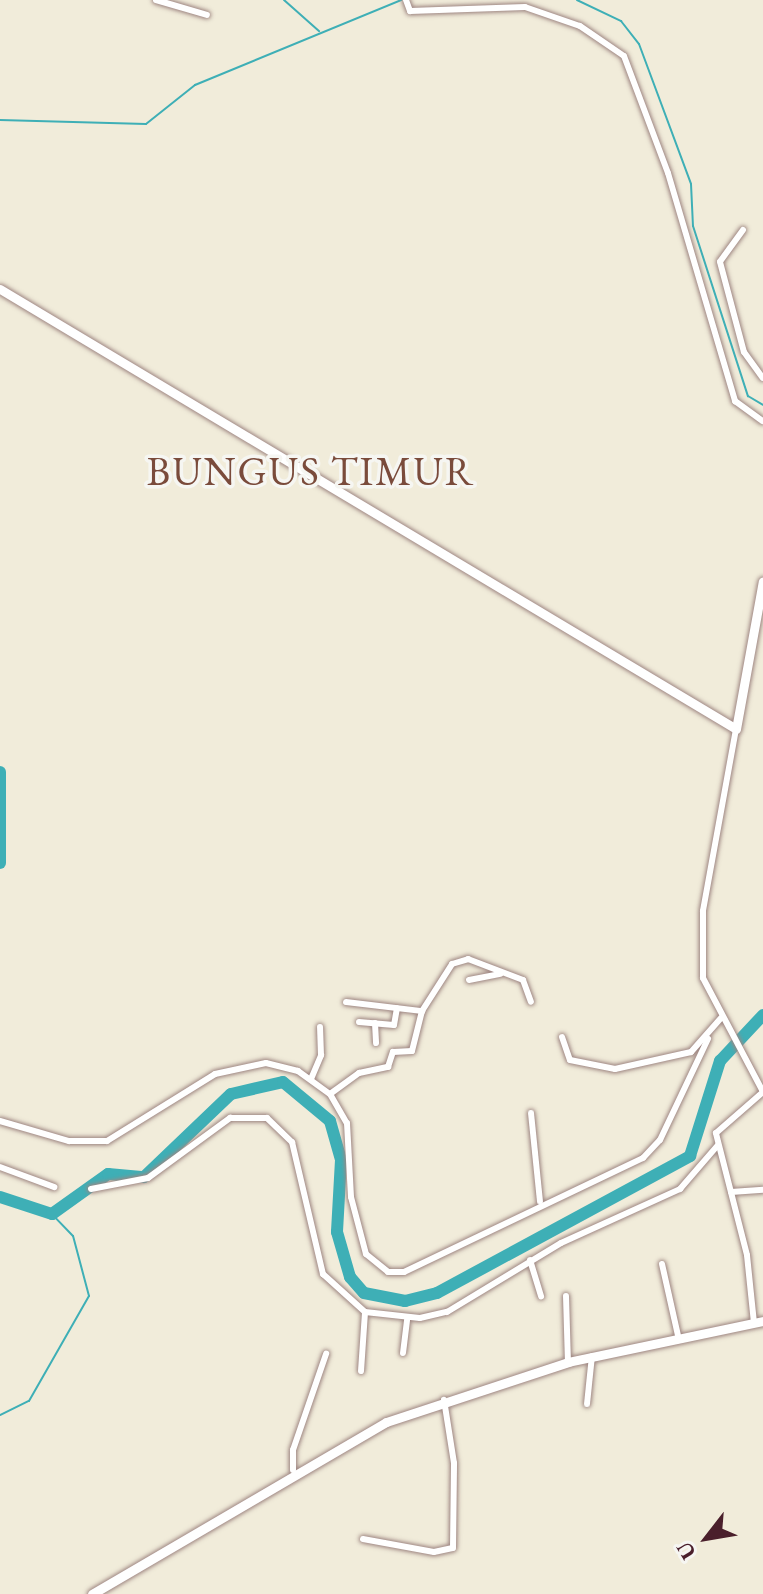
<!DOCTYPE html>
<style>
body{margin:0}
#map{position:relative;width:763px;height:1594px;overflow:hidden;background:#f1ecda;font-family:"EB Garamond",serif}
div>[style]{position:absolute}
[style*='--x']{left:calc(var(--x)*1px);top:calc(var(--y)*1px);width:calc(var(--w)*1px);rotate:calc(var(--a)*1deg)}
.stream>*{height:2px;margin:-1px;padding:0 1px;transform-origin:1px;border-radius:1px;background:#3eafb6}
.river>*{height:12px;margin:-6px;padding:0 6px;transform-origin:6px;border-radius:6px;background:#3eafb6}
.roads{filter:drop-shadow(0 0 2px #9e8682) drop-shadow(0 0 2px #9e8682)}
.street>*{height:6px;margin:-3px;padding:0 3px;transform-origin:3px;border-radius:3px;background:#fff}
.secondary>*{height:9px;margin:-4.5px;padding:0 4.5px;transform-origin:4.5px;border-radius:4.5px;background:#fff}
span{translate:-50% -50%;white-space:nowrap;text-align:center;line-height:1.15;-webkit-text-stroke:7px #f6f6f2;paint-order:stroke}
.quarter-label{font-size:40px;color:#7a4b3b;letter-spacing:2px}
.north{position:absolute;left:667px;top:1498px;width:80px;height:80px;-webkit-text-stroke:6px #f6f6f2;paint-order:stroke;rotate:239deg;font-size:22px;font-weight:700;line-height:32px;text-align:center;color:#4a1f2b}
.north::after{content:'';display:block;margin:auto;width:28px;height:36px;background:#4a1f2b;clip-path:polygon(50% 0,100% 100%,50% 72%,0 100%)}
</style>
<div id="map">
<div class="stream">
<i style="--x:284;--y:0;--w:47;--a:41.5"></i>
<i style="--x:577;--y:0;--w:49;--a:25.5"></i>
<i style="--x:621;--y:21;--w:29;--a:52"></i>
<i style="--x:639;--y:44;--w:149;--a:69.6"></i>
<i style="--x:691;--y:184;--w:42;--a:87.3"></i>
<i style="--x:693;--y:226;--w:179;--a:72.1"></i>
<i style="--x:748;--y:396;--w:17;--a:31"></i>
<i style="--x:0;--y:120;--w:146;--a:1.6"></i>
<i style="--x:146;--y:124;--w:63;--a:-38.5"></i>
<i style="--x:195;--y:85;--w:223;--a:-22.4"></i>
<i style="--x:0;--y:1415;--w:32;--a:-26"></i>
<i style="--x:29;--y:1401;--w:121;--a:-60.3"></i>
<i style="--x:89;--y:1296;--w:62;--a:-104.9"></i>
<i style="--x:73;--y:1236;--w:30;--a:-134"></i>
</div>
<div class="river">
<i style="--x:0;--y:772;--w:91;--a:90"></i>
<i style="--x:0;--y:1197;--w:55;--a:18.1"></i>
<i style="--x:52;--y:1214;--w:69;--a:-35.5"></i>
<i style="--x:108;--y:1174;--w:36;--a:5"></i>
<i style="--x:144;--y:1177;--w:120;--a:-43.7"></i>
<i style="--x:231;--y:1094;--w:53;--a:-13"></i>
<i style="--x:283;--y:1082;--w:61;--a:39.7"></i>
<i style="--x:330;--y:1121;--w:41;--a:74.2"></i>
<i style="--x:341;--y:1160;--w:72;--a:93.2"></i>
<i style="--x:337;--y:1232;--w:47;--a:73.9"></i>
<i style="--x:350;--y:1277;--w:21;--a:49"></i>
<i style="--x:364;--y:1293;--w:42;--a:11"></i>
<i style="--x:405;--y:1301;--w:33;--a:-14"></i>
<i style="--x:437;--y:1293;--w:288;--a:-28.4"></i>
<i style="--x:690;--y:1156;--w:100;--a:-72.5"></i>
<i style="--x:720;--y:1061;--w:63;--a:-46.9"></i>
</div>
<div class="roads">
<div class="street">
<i style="--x:156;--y:0;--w:53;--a:16.4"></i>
<i style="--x:406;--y:0;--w:12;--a:70"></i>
<i style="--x:410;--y:11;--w:115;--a:-2"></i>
<i style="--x:525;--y:7;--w:58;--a:19.1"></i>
<i style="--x:580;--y:26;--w:53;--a:34.3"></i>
<i style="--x:624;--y:56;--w:125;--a:69.4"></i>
<i style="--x:668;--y:173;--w:238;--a:73.6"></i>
<i style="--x:735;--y:401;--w:34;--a:36"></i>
<i style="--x:743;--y:230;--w:39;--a:126"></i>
<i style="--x:720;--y:262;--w:93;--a:75.1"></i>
<i style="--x:744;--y:352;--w:32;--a:54"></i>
<i style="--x:736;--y:729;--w:185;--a:100.3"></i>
<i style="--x:703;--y:911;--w:67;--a:90"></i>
<i style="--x:703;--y:978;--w:129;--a:62.2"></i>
<i style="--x:469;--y:980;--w:32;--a:-11"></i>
<i style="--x:346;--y:1002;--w:77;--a:6.8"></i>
<i style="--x:422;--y:1011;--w:56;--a:-57.4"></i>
<i style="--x:452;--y:964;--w:17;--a:-17"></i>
<i style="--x:468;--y:959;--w:59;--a:20.9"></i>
<i style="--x:523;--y:980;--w:23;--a:70"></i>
<i style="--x:359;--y:1022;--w:35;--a:5"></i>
<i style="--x:394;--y:1025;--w:17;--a:-80"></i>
<i style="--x:375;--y:1023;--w:20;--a:87"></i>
<i style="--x:562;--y:1037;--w:24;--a:71"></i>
<i style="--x:570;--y:1060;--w:46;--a:11.3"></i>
<i style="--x:615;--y:1069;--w:78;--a:-12.6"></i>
<i style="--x:691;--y:1052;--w:45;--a:-48.6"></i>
<i style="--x:311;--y:1079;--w:26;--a:-67"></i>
<i style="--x:321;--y:1055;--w:28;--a:-92"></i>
<i style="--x:330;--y:1094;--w:36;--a:-36"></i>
<i style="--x:359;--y:1073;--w:30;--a:-12"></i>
<i style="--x:388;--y:1067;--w:16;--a:-72"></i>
<i style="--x:393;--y:1052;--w:19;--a:-3"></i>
<i style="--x:412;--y:1051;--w:41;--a:-76"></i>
<i style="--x:531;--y:1113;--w:89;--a:84.2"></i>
<i style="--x:0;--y:1121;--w:72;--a:16.2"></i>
<i style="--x:69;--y:1141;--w:38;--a:0"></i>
<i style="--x:107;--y:1141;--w:127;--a:-31.8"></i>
<i style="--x:215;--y:1074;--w:52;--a:-12.2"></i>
<i style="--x:266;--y:1063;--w:33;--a:14"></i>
<i style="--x:298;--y:1071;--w:39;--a:36"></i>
<i style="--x:330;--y:1094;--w:34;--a:60"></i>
<i style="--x:347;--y:1123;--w:74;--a:86.9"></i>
<i style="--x:351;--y:1197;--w:59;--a:75.3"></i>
<i style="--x:366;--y:1254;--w:28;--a:39"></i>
<i style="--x:388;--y:1272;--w:16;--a:0"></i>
<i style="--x:404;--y:1272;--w:265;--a:-25.5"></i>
<i style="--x:643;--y:1158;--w:25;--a:-47"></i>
<i style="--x:660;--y:1140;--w:112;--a:-64.6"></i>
<i style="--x:0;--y:1167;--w:58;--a:20.3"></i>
<i style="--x:91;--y:1189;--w:58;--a:-10.9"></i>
<i style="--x:148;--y:1178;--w:102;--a:-36.2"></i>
<i style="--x:230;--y:1118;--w:37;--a:0"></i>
<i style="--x:267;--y:1118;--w:35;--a:44"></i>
<i style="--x:292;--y:1142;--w:136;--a:76.8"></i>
<i style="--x:323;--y:1274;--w:57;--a:42.1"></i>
<i style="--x:365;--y:1312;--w:55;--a:6.2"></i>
<i style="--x:420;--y:1318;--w:28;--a:-13"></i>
<i style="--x:447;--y:1312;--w:133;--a:-31.2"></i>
<i style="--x:561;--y:1243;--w:131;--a:-24.4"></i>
<i style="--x:680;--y:1189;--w:58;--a:-49.2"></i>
<i style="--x:731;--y:1192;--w:32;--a:-4"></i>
<i style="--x:530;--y:1260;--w:38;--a:73"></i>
<i style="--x:662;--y:1264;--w:78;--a:77.4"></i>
<i style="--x:566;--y:1296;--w:66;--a:88.3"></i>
<i style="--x:754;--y:1323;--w:68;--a:-95.9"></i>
<i style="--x:747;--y:1255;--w:126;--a:-104.3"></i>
<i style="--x:716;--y:1133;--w:62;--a:-41.1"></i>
<i style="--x:403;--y:1353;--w:35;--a:-83"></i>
<i style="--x:361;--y:1371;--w:59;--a:-86.1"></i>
<i style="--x:587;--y:1404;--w:48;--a:-84.1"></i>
<i style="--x:293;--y:1470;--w:20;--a:-90"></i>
<i style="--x:293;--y:1450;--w:102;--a:-71"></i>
<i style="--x:363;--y:1539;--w:72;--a:10.4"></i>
<i style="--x:434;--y:1552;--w:19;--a:-12"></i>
<i style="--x:453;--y:1548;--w:85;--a:-89.3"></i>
<i style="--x:454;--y:1463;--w:64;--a:-99"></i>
</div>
<div class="secondary">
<i style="--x:0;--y:289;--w:857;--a:30.87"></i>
<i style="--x:736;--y:729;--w:150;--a:-79.7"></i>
<i style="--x:92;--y:1594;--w:341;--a:-30.3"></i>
<i style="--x:386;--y:1422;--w:192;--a:-18.2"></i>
<i style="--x:568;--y:1362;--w:199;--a:-11.9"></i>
</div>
</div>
<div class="quarter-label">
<span style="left:311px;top:471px">BUNGUS TIMUR</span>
</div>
<div class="north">U</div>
</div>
